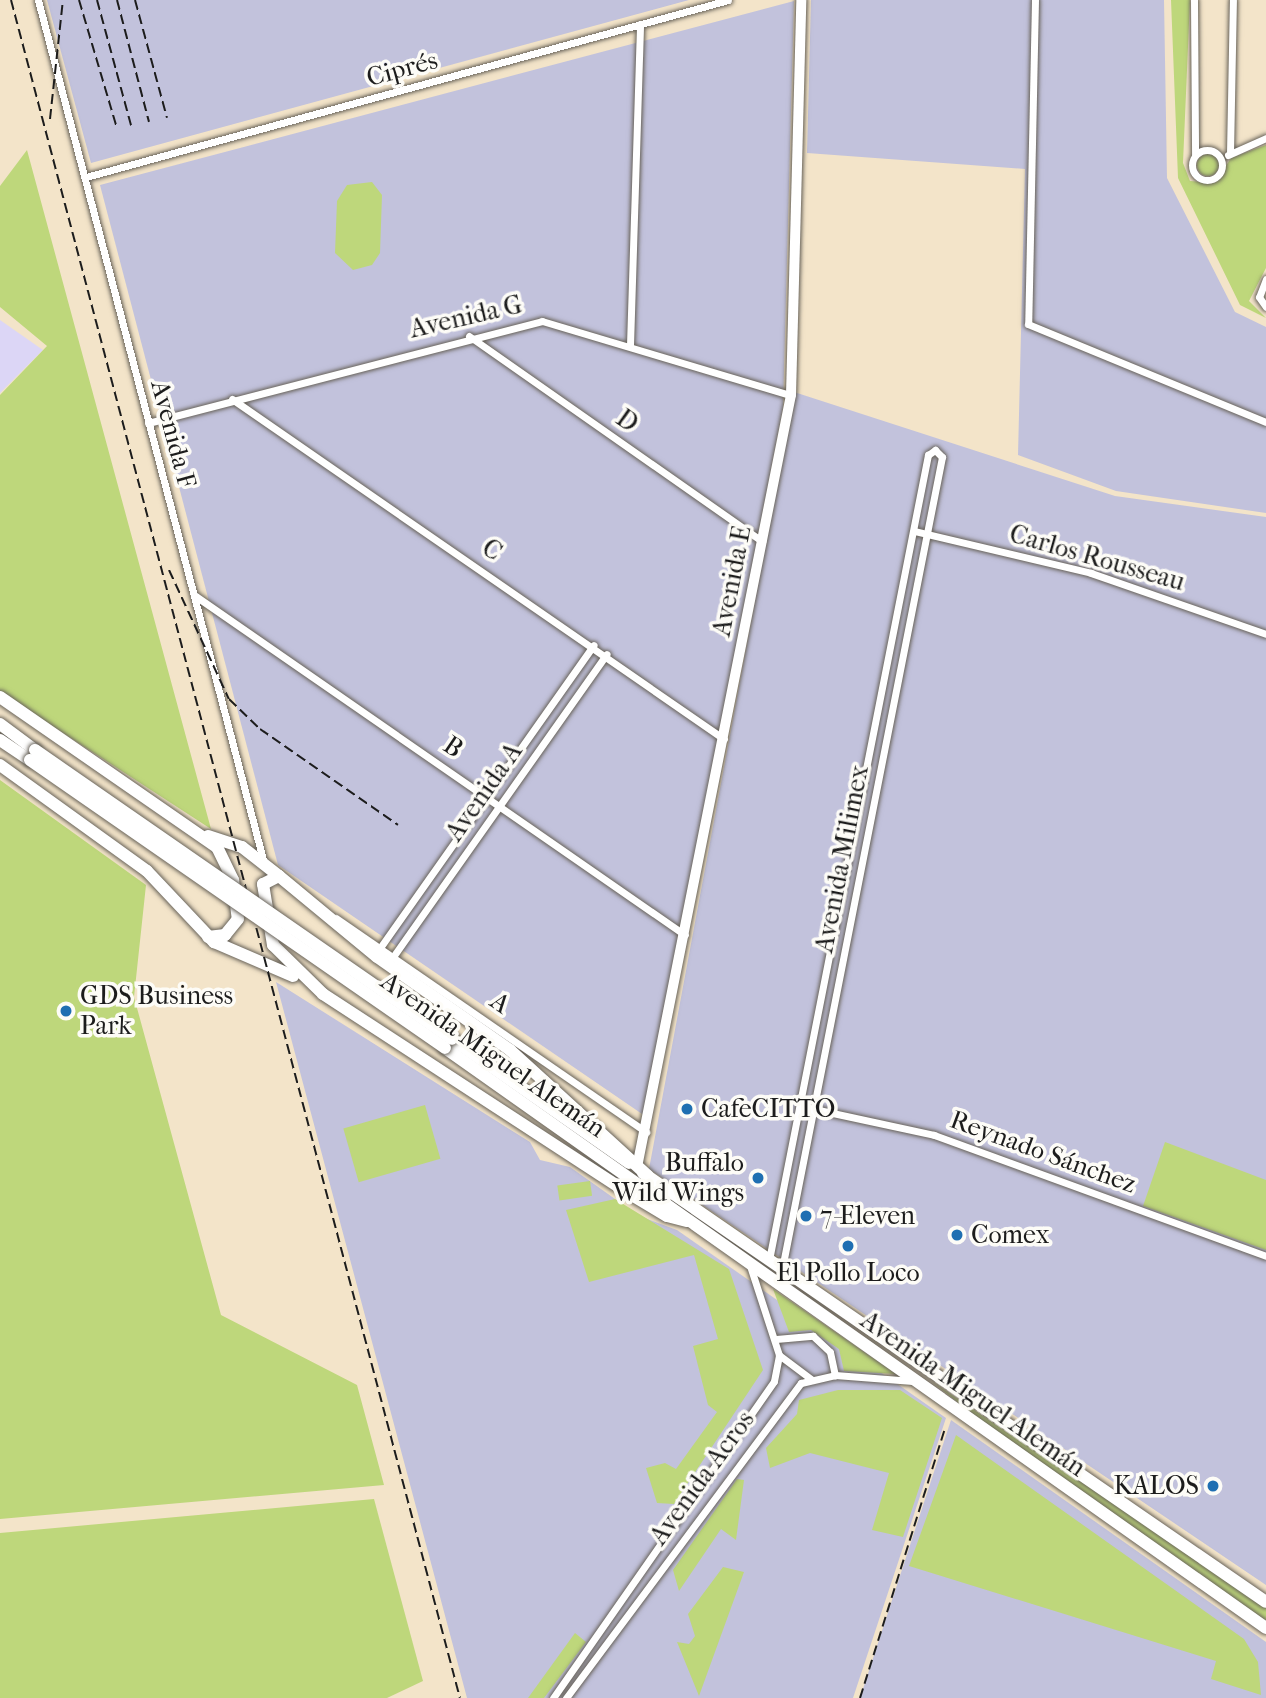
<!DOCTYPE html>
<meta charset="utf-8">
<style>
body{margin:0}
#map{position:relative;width:1266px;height:1698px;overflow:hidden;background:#f3e4c9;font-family:"IM FELL French Canon",serif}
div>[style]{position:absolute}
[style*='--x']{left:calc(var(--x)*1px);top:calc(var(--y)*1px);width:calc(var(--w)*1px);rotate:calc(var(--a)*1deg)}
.built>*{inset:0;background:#dcd6f6}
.industrial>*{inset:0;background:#c2c2dc}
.green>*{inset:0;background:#bed77b;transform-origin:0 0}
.round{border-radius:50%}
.roads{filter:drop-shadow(0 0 2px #676259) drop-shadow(0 0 2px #676259)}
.minor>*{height:7px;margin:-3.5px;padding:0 3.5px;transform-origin:3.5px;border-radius:3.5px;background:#fff}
.minor>.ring{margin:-3.5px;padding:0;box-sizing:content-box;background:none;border:7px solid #fff;border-radius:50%}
.secondary>*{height:10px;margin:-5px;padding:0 5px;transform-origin:5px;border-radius:5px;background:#fff}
.trunk>*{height:12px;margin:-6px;padding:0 6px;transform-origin:6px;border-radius:6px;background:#fff}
.rail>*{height:2px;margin-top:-1px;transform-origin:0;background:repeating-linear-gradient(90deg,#1c1c1c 0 10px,transparent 0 15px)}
.bridges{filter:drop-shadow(0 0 2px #676259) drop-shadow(0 0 2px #676259)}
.trunk-bridge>*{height:12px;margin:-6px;padding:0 6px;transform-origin:6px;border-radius:6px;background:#fff}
.dots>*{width:19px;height:19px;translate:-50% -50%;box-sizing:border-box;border:4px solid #fdfcf7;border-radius:50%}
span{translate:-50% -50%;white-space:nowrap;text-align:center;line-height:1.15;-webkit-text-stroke:7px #fdfcf7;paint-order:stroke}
.street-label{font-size:26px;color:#1c1c1c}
.poi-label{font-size:26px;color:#1c1c1c}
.left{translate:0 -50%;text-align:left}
.right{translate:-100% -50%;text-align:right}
</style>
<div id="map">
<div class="built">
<i style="clip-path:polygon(0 320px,43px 350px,0 393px)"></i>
</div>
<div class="industrial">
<i style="clip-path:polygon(47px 0,689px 0,91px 163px)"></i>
<i style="clip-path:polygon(811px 0,1164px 0,1167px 178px,1235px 312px,1266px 327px,1266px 513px,1116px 491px,1018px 455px,1025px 169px,807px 153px)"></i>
<i style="clip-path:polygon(794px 1px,783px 408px,645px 1116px,278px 865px,100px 185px)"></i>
<i style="clip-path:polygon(794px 392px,1115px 496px,1266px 517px,1266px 1585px,649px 1169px)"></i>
<i style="clip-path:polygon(276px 982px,530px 1142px,540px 1160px,570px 1167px,639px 1216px,677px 1230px,946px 1418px,853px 1698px,467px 1698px)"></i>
<i style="clip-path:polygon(951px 1420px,1266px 1642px,1266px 1698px,860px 1698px)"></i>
</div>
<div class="green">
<i style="clip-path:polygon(1171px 0,1190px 0,1183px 163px,1190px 181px,1215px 183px,1231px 158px,1266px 145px,1266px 268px,1249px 301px,1266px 318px,1240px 305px,1178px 178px)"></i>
<i style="clip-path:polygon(27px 150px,211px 829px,0 692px,0 395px,47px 346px,0 307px,0 186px)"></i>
<i class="round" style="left:1197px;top:154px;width:22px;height:22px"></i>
<i style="clip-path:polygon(372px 182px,382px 195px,380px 253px,372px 265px,353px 270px,335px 253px,337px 201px,347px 185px)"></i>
<i style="clip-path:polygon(0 780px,146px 885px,134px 997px,221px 1315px,357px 1385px,384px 1485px,0 1519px)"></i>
<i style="left:425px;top:1105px;width:56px;height:85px;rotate:74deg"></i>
<i style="clip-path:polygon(1165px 1142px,1266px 1180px,1266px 1250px,1143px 1206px)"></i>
<i style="left:590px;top:1181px;width:15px;height:33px;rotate:82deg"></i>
<i style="clip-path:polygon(615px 1199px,729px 1269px,763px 1370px,674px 1504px,657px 1503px,646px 1468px,665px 1463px,676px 1469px,717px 1412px,708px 1405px,693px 1346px,718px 1339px,694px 1255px,589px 1282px,566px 1210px)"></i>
<i style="clip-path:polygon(773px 1289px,896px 1374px,844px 1371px,839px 1349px,811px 1330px,789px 1332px)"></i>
<i style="clip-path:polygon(931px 1381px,1266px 1606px,1266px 1621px,993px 1430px)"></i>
<i style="clip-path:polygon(838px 1390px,900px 1390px,942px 1418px,903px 1537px,872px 1530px,889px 1473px,810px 1453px,770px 1468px,766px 1448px,797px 1414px,799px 1400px)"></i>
<i style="clip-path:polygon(956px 1435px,1244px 1639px,1258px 1662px,1261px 1695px,1211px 1679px,1216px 1661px,909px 1566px)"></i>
<i style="clip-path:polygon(737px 1479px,744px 1480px,736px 1540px,721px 1529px,679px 1591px,673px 1570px)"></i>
<i style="clip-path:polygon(374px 1499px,423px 1681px,387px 1698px,0 1698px,0 1533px)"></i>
<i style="clip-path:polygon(723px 1567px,744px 1572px,699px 1696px,677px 1642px,689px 1644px,695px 1636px,688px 1614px)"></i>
<i style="clip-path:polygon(575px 1633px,586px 1642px,544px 1698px,528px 1698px)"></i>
</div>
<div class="roads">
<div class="minor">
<i style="--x:38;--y:0;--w:892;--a:75.33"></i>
<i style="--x:1035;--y:0;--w:324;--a:91.2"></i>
<i style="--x:1028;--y:324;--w:257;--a:22.4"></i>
<i style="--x:1194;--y:0;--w:155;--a:89.6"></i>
<i class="ring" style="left:1192px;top:150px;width:23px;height:23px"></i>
<i style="--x:1230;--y:153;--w:153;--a:-88.9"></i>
<i style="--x:1228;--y:155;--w:42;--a:-24.1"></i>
<i style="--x:86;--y:177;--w:666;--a:-15.41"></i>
<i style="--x:1266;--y:279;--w:19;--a:111"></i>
<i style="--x:1259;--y:297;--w:12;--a:55"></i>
<i style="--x:469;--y:336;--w:358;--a:35"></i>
<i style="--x:630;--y:345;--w:321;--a:-88.2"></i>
<i style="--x:232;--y:399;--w:598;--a:34.65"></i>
<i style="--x:148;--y:423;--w:407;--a:-14.5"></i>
<i style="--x:542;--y:321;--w:260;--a:16.6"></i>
<i style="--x:914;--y:531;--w:182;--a:13.3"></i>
<i style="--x:1091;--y:573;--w:185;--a:19.2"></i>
<i style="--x:194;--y:595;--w:597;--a:34.7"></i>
<i style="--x:336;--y:918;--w:377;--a:34.6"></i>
<i style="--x:382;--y:945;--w:367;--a:-54.8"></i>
<i style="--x:395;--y:954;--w:367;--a:-54.8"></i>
<i style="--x:800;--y:1106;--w:137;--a:12.2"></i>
<i style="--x:934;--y:1135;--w:353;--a:20"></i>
<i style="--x:769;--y:1260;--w:821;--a:-78.83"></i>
<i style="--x:928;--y:455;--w:9;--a:-36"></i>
<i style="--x:935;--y:450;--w:10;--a:45"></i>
<i style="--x:942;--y:457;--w:828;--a:101.15"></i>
<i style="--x:776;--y:1339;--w:37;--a:-5"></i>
<i style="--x:813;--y:1336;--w:23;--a:43"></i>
<i style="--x:830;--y:1352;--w:24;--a:78"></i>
<i style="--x:779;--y:1355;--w:40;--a:37"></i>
<i style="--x:553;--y:1698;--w:386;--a:-55.1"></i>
<i style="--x:774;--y:1381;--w:26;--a:-79"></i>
<i style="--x:779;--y:1355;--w:94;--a:-108"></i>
<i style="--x:566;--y:1698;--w:393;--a:-53.3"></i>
<i style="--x:801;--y:1383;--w:35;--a:-13"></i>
<i style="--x:835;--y:1375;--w:78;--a:4.4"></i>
</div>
<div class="secondary">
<i style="--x:638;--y:1162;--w:782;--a:-78.72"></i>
<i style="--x:791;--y:395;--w:395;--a:-88.5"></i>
</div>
<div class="trunk">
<i style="--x:0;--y:697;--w:264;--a:34.7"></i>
<i style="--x:217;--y:847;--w:37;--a:64"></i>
<i style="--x:233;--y:880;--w:39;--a:83"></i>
<i style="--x:238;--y:919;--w:21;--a:129"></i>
<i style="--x:225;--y:935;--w:17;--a:173"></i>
<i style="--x:0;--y:724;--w:44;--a:36.6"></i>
<i style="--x:0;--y:740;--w:36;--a:34"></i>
<i style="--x:0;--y:765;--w:181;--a:35.8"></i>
<i style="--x:147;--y:871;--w:98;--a:46.7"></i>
<i style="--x:214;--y:942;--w:86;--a:23.3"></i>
<i style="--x:208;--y:836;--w:36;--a:18"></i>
<i style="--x:242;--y:847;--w:47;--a:38.1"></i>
<i style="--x:452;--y:1039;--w:216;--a:35"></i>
<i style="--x:445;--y:1048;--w:1005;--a:35.24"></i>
<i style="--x:643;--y:1173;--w:756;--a:34.55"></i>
<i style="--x:648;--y:1176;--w:187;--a:-137.6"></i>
<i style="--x:510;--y:1050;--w:162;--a:-145"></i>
<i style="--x:377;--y:957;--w:127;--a:-140.4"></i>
<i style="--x:279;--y:876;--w:18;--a:153"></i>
<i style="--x:263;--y:884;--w:62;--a:80.7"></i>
<i style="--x:273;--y:945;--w:70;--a:44.4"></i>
<i style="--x:323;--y:994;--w:357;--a:33.1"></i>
<i style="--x:622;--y:1189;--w:52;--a:31"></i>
<i style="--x:667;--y:1216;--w:21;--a:14"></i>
</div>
</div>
<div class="rail">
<i style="--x:11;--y:0;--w:1756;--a:75.19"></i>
<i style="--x:79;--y:0;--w:134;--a:73.5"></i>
<i style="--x:97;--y:0;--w:130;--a:74.8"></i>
<i style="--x:117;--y:0;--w:126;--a:75.3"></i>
<i style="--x:135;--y:0;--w:122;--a:74.8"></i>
<i style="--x:50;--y:119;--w:120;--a:-83.8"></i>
<i style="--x:169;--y:570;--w:142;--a:65.1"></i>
<i style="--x:229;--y:699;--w:43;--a:44.1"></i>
<i style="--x:260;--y:729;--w:168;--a:34.8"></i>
<i style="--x:860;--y:1698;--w:282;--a:-72.5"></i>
</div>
<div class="bridges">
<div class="trunk-bridge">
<i style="--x:35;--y:750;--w:507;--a:34.72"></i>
<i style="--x:30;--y:760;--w:505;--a:34.76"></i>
</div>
</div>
<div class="dots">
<i style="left:66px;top:1011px;background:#1f6fb2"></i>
<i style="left:687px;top:1109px;background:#1f6fb2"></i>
<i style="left:758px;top:1178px;background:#1f6fb2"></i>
<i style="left:806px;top:1216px;background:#1f6fb2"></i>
<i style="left:957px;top:1235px;background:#1f6fb2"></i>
<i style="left:848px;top:1246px;background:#1f6fb2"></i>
<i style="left:1213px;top:1486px;background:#1f6fb2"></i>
</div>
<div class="street-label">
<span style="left:402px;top:69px;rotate:-15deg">Ciprés</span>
<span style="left:466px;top:317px;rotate:-13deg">Avenida G</span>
<span style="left:627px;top:421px;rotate:35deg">D</span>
<span style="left:173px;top:434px;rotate:75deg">Avenida F</span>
<span style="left:492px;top:550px;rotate:34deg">C</span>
<span style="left:1097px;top:558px;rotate:16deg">Carlos Rousseau</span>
<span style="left:732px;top:581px;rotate:-79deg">Avenida E</span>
<span style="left:453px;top:747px;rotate:34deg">B</span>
<span style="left:484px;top:792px;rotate:-55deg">Avenida A</span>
<span style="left:842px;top:859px;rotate:-79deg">Avenida Milimex</span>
<span style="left:500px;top:1003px;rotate:35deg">A</span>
<span style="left:493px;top:1055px;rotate:35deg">Avenida Miguel Alemán</span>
<span style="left:1043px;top:1152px;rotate:20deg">Reynado Sánchez</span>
<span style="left:973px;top:1394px;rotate:35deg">Avenida Miguel Alemán</span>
<span style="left:702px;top:1478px;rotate:-54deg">Avenida Acros</span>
</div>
<div class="poi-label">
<span class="left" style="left:80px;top:1011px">GDS Business<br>Park</span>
<span class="left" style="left:701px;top:1109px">CafeCITTO</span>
<span class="right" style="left:744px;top:1178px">Buffalo<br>Wild Wings</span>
<span class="left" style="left:820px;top:1216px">7-Eleven</span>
<span class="left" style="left:971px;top:1235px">Comex</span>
<span style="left:848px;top:1273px">El Pollo Loco</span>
<span class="right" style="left:1199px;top:1486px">KALOS</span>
</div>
</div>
